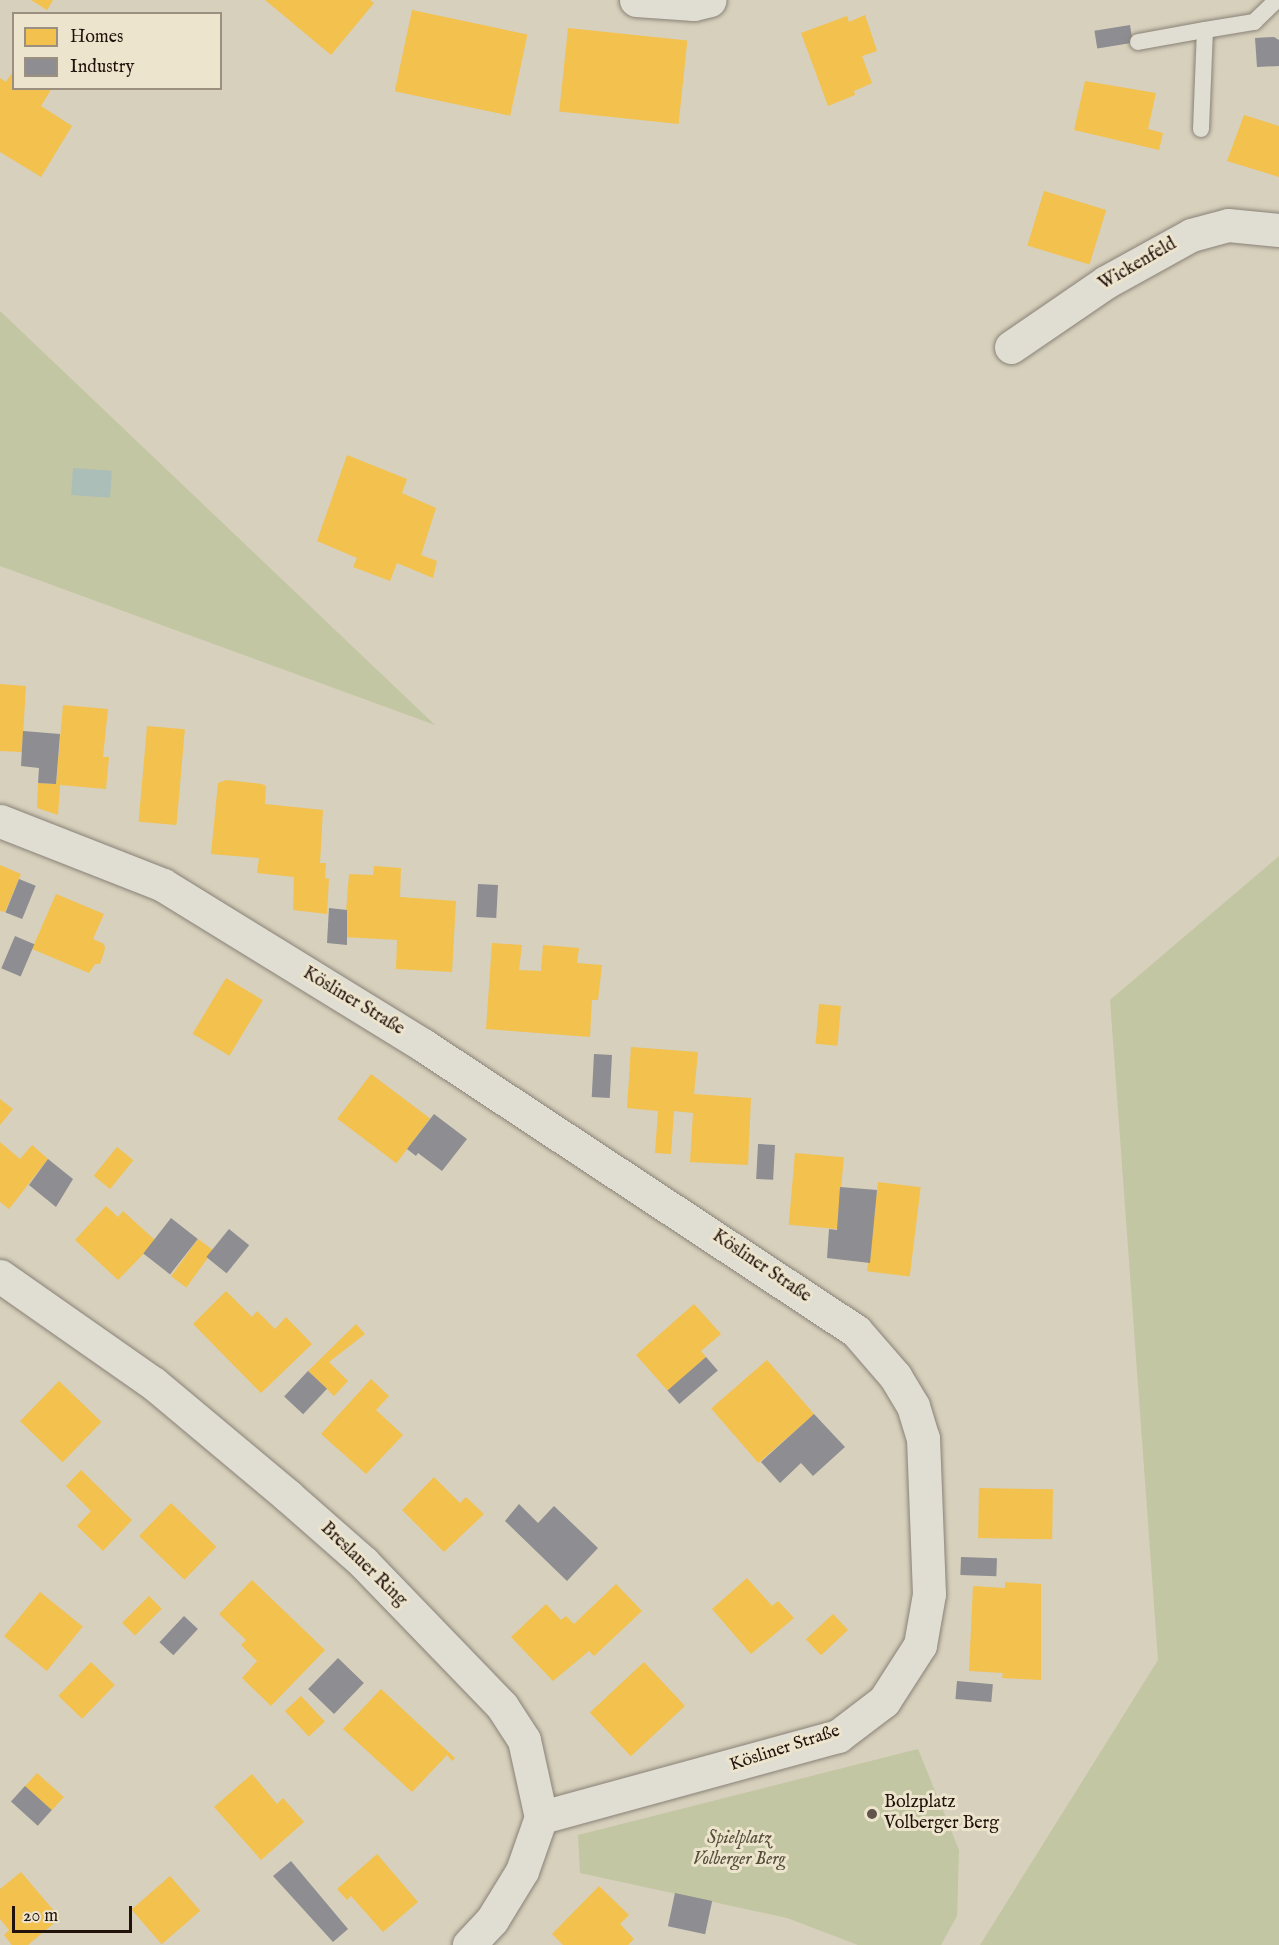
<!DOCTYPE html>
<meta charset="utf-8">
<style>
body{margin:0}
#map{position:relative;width:1279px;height:1945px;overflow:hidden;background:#d7d0bc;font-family:"IM FELL English",serif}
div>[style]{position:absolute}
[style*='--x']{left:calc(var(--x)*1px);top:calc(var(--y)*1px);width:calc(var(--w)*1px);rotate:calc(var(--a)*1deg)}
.green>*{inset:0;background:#c3c6a2}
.water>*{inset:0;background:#abbeb7;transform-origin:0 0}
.homes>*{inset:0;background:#f2c14e;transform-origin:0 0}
.industry>*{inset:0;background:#8d8d92;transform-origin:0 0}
.roads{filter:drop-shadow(0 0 2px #898277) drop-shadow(0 0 2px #898277)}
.service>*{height:16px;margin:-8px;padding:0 8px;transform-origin:8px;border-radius:8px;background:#e0ddd2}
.minor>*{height:33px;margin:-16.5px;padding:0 16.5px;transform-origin:16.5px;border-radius:16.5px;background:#e0ddd2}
.dots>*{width:16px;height:16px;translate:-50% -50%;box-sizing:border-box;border:3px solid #ece4cc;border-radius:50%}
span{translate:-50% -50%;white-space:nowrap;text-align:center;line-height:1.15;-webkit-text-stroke:6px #ece4cc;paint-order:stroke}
.street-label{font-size:18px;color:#22120c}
.poi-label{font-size:18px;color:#22120c}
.left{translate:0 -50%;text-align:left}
.park-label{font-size:18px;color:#554e39;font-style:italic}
.legend{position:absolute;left:12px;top:12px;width:210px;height:78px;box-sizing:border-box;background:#ece4cc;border:2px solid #9b907f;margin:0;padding:8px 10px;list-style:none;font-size:18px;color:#22120c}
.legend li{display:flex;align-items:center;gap:12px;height:30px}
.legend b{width:30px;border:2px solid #9b907f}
.scale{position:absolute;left:12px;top:1906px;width:120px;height:27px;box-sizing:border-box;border:3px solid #22120c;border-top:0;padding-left:8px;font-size:18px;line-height:21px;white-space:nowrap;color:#22120c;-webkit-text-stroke:4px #ece4cc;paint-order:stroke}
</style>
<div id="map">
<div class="green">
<i style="clip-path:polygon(0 311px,435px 725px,0 566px)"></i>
<i style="clip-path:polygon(1279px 856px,1279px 1945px,980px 1945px,1158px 1660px,1110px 1000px)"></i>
<i style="clip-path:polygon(918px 1749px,959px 1850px,957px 1916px,941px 1945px,858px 1945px,787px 1918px,580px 1873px,578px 1835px)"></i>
</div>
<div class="water">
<i style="left:73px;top:468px;width:39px;height:27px;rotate:4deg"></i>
</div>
<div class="homes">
<i style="clip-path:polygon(31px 0,53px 0,47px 10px)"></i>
<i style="clip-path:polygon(265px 0,370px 0,374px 3px,331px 55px)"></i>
<i style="left:412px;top:10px;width:118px;height:83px;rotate:12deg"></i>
<i style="clip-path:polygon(865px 15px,877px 51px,862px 56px,872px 83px,854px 91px,855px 95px,828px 106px,801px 33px,847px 16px,849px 22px)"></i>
<i style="left:568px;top:28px;width:120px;height:84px;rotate:6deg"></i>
<i style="clip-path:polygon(14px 70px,14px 88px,52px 88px,41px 106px,72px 126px,41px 177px,0 152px,0 78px,6px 82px)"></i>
<i style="clip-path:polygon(1085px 81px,1156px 93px,1148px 129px,1163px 133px,1159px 150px,1074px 130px)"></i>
<i style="clip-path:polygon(1244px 115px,1279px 126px,1279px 177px,1227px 161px)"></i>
<i style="left:1044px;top:191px;width:65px;height:57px;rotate:17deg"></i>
<i style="clip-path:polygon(347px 455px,407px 479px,402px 493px,436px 508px,421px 555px,437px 561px,433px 578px,397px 563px,390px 581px,353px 567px,357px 558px,317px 541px)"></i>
<i style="clip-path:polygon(0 684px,26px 686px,22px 752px,0 751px)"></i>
<i style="clip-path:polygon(63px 705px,108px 709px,103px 757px,109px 757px,106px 789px,60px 785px,58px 815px,37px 808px,38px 783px,56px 784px)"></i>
<i style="left:147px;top:726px;width:38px;height:96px;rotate:5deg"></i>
<i style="clip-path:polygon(226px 780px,262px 784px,266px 786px,265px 804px,323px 810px,320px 863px,326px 863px,325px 878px,329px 879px,327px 914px,293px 910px,294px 877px,257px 873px,259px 858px,211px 854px,218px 783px)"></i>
<i style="clip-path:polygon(0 865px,21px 874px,5px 912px,0 911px)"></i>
<i style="clip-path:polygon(374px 866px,401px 868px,400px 897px,456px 901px,452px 972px,396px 969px,397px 940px,344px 937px,349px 874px,373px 875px)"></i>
<i style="clip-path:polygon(56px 894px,104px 914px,93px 939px,104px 944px,105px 949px,100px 964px,95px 964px,89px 973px,32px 949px)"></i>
<i style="clip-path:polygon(492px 943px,522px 945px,519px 970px,541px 971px,543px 945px,579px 948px,577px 963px,602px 965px,598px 1000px,592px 1000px,590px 1037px,486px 1029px)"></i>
<i style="left:226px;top:978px;width:43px;height:65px;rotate:31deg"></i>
<i style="left:819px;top:1004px;width:22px;height:40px;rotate:5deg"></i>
<i style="clip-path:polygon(631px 1047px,698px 1052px,694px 1094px,751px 1098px,748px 1165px,690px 1162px,693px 1113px,674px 1111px,671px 1154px,655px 1153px,658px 1111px,627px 1108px)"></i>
<i style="left:371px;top:1074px;width:74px;height:56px;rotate:37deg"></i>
<i style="clip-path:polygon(0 1099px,13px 1109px,0 1125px)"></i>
<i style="clip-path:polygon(0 1142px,20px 1159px,32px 1145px,48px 1159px,9px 1209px,0 1202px)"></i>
<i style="left:117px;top:1147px;width:21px;height:37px;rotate:39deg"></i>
<i style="left:795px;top:1153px;width:49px;height:72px;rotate:5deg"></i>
<i style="left:878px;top:1182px;width:43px;height:90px;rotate:7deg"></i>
<i style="clip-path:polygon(106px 1206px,118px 1217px,123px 1211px,156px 1241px,118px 1280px,75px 1240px)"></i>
<i style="left:198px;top:1239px;width:19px;height:46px;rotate:36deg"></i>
<i style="clip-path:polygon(226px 1291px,252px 1317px,257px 1311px,275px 1329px,286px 1317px,312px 1344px,261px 1393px,193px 1324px)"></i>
<i style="clip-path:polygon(694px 1304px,721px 1334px,701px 1351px,706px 1357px,668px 1391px,636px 1355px)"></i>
<i style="clip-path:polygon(356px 1324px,365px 1334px,329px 1362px,348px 1381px,334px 1396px,308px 1371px)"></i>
<i style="left:767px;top:1360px;width:72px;height:74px;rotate:49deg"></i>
<i style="clip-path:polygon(371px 1379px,389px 1396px,376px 1410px,403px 1435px,366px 1474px,321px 1434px)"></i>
<i style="left:59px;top:1381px;width:59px;height:56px;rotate:44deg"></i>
<i style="clip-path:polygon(81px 1470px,132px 1520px,103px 1551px,77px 1526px,91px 1511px,66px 1486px)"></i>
<i style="clip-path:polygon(434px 1477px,460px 1503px,466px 1497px,484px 1514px,444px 1552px,402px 1510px)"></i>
<i style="left:979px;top:1488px;width:74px;height:50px;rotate:1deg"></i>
<i style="left:171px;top:1503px;width:63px;height:46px;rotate:44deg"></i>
<i style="clip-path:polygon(747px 1578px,772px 1606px,778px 1601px,794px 1618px,751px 1654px,712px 1609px)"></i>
<i style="clip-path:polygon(252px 1580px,325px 1650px,271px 1706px,242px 1678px,257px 1661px,241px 1645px,246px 1640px,219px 1614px)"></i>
<i style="clip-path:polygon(1005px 1582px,1041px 1584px,1041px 1680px,1002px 1678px,1003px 1673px,969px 1671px,973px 1586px,1005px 1588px)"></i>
<i style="clip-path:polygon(616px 1584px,642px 1611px,594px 1656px,589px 1651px,553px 1681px,511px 1637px,546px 1604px,561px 1620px,566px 1616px,574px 1624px)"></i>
<i style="left:40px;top:1592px;width:55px;height:57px;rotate:39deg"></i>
<i style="left:149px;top:1596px;width:18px;height:38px;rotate:45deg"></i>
<i style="left:833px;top:1614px;width:22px;height:37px;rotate:47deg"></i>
<i style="left:91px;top:1662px;width:33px;height:47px;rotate:44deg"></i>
<i style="left:644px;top:1662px;width:60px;height:74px;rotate:47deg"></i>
<i style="clip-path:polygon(381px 1689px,455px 1758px,452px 1761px,447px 1755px,412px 1792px,343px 1729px)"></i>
<i style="left:301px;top:1696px;width:35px;height:22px;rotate:47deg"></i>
<i style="left:37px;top:1773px;width:36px;height:18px;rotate:42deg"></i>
<i style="clip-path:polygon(252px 1774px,277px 1804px,283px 1798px,304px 1822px,261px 1860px,214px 1807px)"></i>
<i style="clip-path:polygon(377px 1854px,418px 1902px,383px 1932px,351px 1896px,347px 1900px,337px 1889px)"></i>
<i style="clip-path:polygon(21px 1872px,60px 1918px,28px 1945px,12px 1945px,4px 1935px,9px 1930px,0 1919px,0 1889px)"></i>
<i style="left:170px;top:1876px;width:46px;height:51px;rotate:49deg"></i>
<i style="clip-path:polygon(599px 1886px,629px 1915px,620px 1924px,634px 1939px,628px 1945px,563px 1945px,552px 1934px)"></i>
</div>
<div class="industry">
<i style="left:1130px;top:25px;width:18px;height:36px;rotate:81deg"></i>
<i style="clip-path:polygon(1274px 37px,1279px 40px,1279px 66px,1257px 67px,1255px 38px)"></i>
<i style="clip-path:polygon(23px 731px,60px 734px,56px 784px,38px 783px,39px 768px,21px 766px)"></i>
<i style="left:19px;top:879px;width:18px;height:36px;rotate:22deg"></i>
<i style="left:478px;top:884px;width:20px;height:33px;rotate:3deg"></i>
<i style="clip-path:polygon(329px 908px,347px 910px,347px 945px,327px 943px)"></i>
<i style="left:15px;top:936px;width:21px;height:35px;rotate:23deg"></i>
<i style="left:594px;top:1054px;width:18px;height:43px;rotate:3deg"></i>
<i style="clip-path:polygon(434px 1114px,467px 1139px,442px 1171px,418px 1153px,416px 1156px,407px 1149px)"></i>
<i style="left:758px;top:1144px;width:17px;height:35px;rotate:3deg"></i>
<i style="clip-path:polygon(48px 1159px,73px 1179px,56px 1207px,29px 1185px)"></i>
<i style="clip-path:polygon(840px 1187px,877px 1190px,870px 1263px,827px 1258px,829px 1229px,837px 1230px)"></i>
<i style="left:171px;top:1218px;width:34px;height:45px;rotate:38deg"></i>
<i style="left:229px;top:1229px;width:26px;height:36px;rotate:39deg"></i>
<i style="left:706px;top:1357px;width:18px;height:51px;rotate:49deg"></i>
<i style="left:308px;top:1371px;width:26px;height:35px;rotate:43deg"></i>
<i style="clip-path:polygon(814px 1414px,845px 1447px,813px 1476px,801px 1463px,780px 1483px,761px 1462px)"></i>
<i style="clip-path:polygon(519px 1504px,538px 1523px,554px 1506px,598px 1548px,567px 1581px,505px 1521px)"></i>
<i style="left:961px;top:1557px;width:36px;height:18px;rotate:2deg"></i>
<i style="left:184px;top:1616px;width:19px;height:36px;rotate:43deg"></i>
<i style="left:338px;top:1658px;width:36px;height:43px;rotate:44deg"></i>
<i style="left:957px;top:1681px;width:36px;height:18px;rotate:5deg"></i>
<i style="left:25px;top:1786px;width:36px;height:21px;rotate:42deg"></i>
<i style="clip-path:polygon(291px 1861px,348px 1929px,333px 1942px,273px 1876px)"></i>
<i style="left:675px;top:1893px;width:38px;height:34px;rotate:12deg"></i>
</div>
<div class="roads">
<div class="service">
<i style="--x:1138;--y:42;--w:68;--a:-10.2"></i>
<i style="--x:1201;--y:129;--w:99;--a:-87.7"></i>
<i style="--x:1205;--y:30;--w:50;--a:-9.3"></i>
<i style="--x:1254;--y:22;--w:32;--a:-44"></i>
</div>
<div class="minor">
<i style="--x:636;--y:0;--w:58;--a:3.9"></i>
<i style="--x:694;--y:4;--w:16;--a:-14"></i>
<i style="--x:1011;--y:347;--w:115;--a:-34.4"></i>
<i style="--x:1106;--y:282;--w:97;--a:-28.9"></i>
<i style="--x:1191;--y:235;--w:38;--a:-15"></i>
<i style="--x:1228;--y:225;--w:51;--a:5.6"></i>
<i style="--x:0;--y:821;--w:175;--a:21.4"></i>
<i style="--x:163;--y:885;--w:305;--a:31.6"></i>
<i style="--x:423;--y:1045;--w:519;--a:33.45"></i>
<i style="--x:856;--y:1331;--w:60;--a:49.1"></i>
<i style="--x:895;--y:1376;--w:35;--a:59"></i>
<i style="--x:913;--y:1406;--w:34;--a:73"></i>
<i style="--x:923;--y:1438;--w:156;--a:87.8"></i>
<i style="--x:929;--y:1594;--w:52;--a:100"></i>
<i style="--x:920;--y:1645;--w:67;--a:122.7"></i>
<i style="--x:884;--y:1701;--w:58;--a:142.7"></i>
<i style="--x:838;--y:1736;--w:308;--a:164.7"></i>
<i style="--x:0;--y:1276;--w:187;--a:35"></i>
<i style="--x:153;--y:1383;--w:176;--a:39.9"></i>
<i style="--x:288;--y:1496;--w:100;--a:41.3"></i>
<i style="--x:363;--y:1562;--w:200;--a:46"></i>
<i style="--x:502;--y:1706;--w:40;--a:57.1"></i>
<i style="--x:524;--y:1740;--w:79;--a:77.6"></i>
<i style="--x:541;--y:1817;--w:57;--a:109.4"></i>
<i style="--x:522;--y:1871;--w:57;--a:121.5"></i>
<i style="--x:492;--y:1920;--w:34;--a:133"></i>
</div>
</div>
<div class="dots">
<i style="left:872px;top:1814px;background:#61544a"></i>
</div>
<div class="street-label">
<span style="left:1138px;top:265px;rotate:-30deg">Wickenfeld</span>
<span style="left:353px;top:1002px;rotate:31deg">Kösliner Straße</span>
<span style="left:761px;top:1267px;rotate:34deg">Kösliner Straße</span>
<span style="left:363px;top:1565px;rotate:44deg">Breslauer Ring</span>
<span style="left:785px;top:1749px;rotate:-18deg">Kösliner Straße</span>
</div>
<div class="poi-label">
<span class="left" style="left:884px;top:1814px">Bolzplatz<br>Volberger Berg</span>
</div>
<div class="park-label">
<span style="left:739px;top:1850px">Spielplatz<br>Volberger Berg</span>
</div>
<ul class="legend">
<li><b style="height:16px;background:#f2c14e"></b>Homes</li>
<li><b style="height:16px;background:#8d8d92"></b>Industry</li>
</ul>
<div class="scale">20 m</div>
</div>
